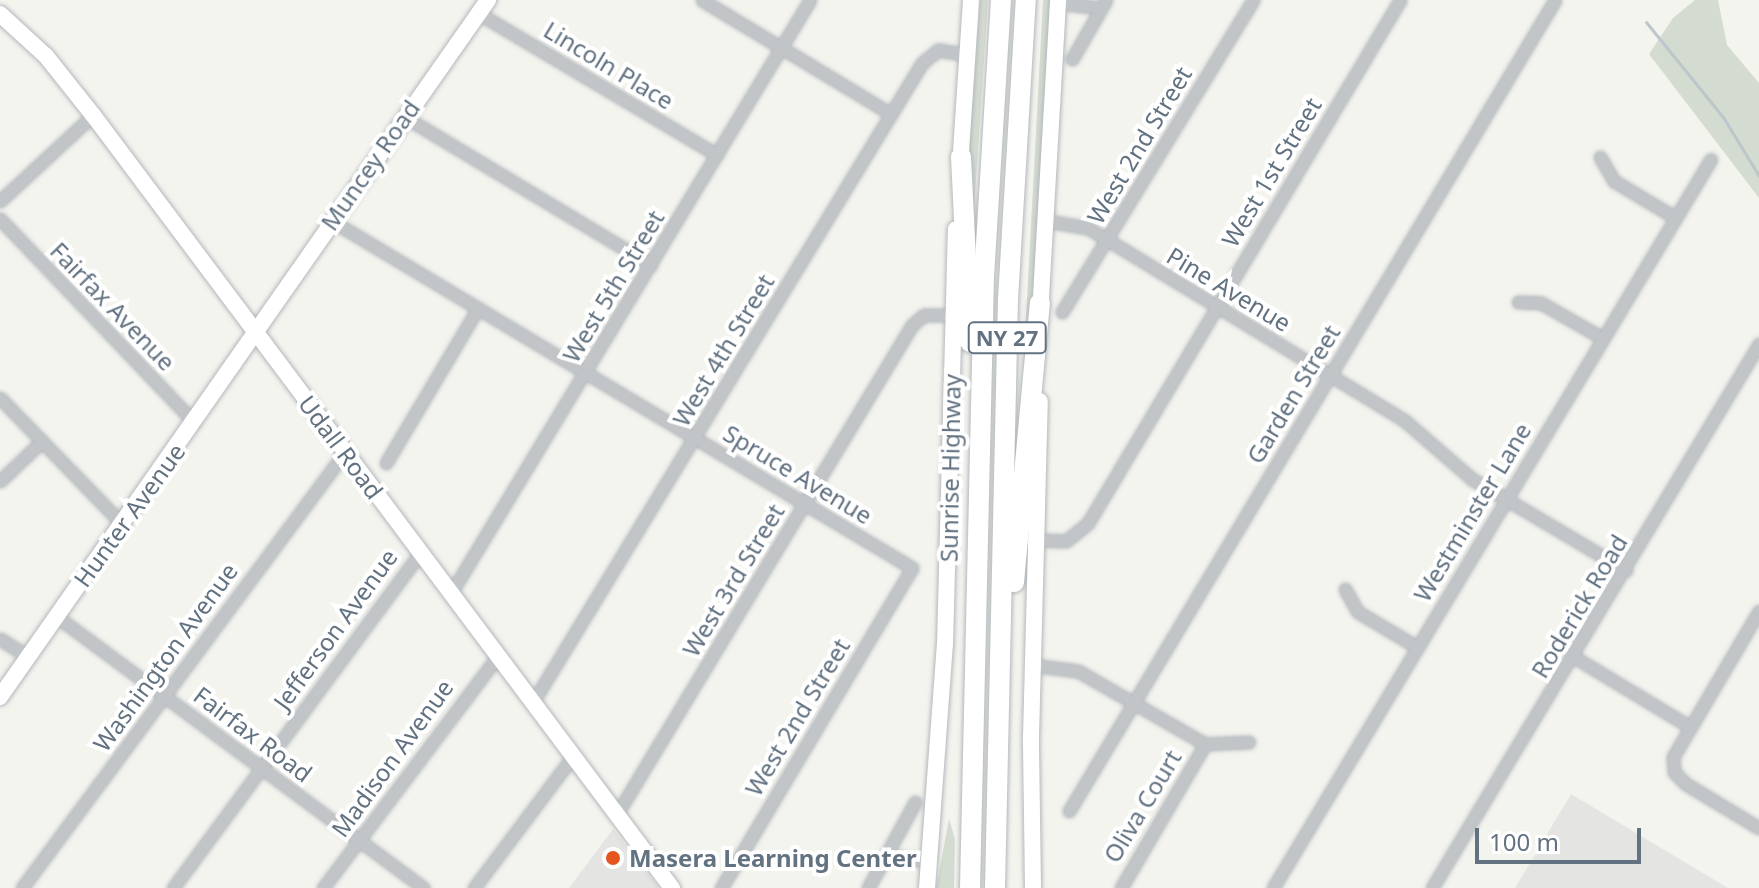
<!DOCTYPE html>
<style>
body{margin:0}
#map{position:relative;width:1759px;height:888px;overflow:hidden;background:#f4f4ef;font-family:"Noto Sans",sans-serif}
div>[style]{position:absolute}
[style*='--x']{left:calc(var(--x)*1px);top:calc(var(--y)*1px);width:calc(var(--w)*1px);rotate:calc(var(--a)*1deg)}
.built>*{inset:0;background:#e4e5e3}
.green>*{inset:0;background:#d4dbd0}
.stream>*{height:3px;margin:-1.5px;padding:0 1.5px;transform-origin:1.5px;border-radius:1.5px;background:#bcc6cb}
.roads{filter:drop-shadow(0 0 2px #b3b8bc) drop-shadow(0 0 2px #b3b8bc)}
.street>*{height:11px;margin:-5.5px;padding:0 5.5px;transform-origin:5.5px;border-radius:5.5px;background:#c1c5c8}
.secondary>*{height:16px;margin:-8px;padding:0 8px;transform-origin:8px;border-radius:8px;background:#fff}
.highway>*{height:20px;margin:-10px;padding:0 10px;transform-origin:10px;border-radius:10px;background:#fff}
.dots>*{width:22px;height:22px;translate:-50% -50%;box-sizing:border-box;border:4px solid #fff;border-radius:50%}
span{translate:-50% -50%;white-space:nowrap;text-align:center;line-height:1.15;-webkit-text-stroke:8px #fff;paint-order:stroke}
.shield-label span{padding:2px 6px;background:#fff;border:2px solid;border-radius:6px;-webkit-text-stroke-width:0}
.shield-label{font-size:22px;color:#627281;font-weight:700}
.street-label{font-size:24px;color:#627281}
.poi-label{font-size:24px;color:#627281;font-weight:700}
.left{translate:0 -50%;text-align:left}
.scale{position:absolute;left:1475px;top:828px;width:166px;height:36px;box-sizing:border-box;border:4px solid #627281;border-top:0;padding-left:10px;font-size:24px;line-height:28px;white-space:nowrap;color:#627281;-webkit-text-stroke:6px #fff;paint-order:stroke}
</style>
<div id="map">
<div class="built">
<i style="clip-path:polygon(1571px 794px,1728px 888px,1515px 888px)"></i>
<i style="clip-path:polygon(613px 829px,659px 888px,569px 888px)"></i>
</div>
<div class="green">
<i style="clip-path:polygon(980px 0,988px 0,973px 224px,969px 144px)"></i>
<i style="clip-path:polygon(1043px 0,1051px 0,1033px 347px,1022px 394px)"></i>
<i style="clip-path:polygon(1695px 0,1718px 0,1727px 45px,1759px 83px,1759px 198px,1649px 54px,1673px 18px)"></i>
<i style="clip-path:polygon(949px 819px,955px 839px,954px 888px,936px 888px)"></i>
</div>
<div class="stream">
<i style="--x:1646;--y:22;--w:122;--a:51"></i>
<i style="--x:1723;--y:117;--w:69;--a:58.6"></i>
</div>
<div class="roads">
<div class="street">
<i style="--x:702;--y:0;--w:221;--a:31.1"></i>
<i style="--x:1058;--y:3;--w:43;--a:6.6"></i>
<i style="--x:478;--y:13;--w:278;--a:30.7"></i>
<i style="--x:1072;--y:59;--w:68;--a:-60"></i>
<i style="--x:405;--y:117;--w:287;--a:31"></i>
<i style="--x:1600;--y:157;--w:28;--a:60"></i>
<i style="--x:1614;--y:181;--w:70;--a:31"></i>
<i style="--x:0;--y:201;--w:127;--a:-42.8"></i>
<i style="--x:0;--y:219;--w:282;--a:46.3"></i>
<i style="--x:1042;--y:220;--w:47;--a:9.9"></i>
<i style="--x:1088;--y:228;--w:371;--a:31.3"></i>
<i style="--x:1405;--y:421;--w:89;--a:40.9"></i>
<i style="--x:1472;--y:479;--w:179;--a:30.6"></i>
<i style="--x:332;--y:221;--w:676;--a:30.89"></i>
<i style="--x:912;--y:568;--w:373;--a:120.8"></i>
<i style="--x:1518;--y:302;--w:23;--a:2"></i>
<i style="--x:1541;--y:303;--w:70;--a:29.8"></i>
<i style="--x:1062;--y:312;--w:366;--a:-58.5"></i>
<i style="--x:0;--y:398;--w:175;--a:45.9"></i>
<i style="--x:386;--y:463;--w:180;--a:-59.3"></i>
<i style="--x:0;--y:481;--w:58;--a:-43.6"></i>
<i style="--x:1036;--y:540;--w:30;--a:2"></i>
<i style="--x:1066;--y:541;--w:28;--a:-39"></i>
<i style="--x:1088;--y:523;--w:609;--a:-59.18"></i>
<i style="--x:1345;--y:589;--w:26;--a:61"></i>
<i style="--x:1358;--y:612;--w:69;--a:30.7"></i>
<i style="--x:451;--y:593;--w:693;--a:-58.81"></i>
<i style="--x:1759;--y:611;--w:169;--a:120.5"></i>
<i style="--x:1673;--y:757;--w:15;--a:86"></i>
<i style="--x:1674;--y:772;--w:17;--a:45"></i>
<i style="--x:1686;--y:784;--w:85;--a:31.1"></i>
<i style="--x:56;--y:616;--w:457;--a:36.5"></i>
<i style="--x:0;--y:639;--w:34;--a:32"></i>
<i style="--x:1574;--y:657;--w:135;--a:31.1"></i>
<i style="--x:1032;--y:665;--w:46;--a:7.4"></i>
<i style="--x:1078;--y:671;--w:146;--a:29.9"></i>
<i style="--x:533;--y:702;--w:748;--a:-58.67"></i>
<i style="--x:922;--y:63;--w:21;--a:-39"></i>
<i style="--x:938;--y:50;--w:30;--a:9"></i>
<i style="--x:1205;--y:744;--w:44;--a:-2.6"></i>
<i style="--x:1069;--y:811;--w:945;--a:-59.07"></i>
<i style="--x:617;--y:814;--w:571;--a:-58.9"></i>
<i style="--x:912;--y:325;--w:16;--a:-40"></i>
<i style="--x:924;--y:315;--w:29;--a:0"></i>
<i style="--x:887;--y:856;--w:42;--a:6.8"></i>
<i style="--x:22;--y:888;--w:543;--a:-53.47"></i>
<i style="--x:173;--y:888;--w:416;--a:-53.6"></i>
<i style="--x:323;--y:888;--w:291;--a:-53"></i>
<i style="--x:474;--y:888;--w:165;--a:-53.1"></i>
<i style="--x:868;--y:888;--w:98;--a:-61.3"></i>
<i style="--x:1121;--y:888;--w:167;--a:-59.7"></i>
<i style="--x:1273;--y:888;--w:850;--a:-59"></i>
<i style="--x:1432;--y:888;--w:635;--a:-58.99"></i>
</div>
<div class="secondary">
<i style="--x:0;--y:14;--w:62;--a:42.4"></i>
<i style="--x:46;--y:56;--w:75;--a:51.5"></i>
<i style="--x:93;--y:115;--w:966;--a:53.17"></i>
<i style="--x:960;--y:166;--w:166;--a:-86.2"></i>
<i style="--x:1040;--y:314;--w:315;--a:-86.7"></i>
<i style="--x:0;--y:697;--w:851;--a:-55"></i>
<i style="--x:927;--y:888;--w:244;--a:-85.8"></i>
<i style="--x:945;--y:645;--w:416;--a:-88.5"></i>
<i style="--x:1033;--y:888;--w:151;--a:-90.8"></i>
<i style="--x:1031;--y:737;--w:336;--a:-88.5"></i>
</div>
<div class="highway">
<i style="--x:961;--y:157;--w:185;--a:87.2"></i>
<i style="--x:1014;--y:582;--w:280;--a:-84.7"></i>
<i style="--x:970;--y:888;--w:611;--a:-88.69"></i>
<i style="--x:984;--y:277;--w:278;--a:-86.5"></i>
<i style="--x:995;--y:888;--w:589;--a:-88.74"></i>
<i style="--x:1008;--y:299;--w:300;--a:-86.6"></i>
</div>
</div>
<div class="dots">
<i style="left:613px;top:858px;background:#e4551f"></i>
</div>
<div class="shield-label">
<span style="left:1007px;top:338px">NY 27</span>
</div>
<div class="street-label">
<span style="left:609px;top:65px;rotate:31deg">Lincoln Place</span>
<span style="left:1139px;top:145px;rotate:-59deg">West 2nd Street</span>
<span style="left:370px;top:165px;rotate:-55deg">Muncey Road</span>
<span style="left:1271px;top:172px;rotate:-59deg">West 1st Street</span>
<span style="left:613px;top:286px;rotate:-59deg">West 5th Street</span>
<span style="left:1229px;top:289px;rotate:31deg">Pine Avenue</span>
<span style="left:113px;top:306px;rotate:46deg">Fairfax Avenue</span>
<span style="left:723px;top:350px;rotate:-59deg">West 4th Street</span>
<span style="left:1293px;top:394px;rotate:-59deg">Garden Street</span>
<span style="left:341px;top:447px;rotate:53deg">Udall Road</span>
<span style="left:950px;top:468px;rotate:-89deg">Sunrise Highway</span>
<span style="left:798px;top:474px;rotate:31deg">Spruce Avenue</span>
<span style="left:1472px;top:512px;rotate:-59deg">Westminster Lane</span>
<span style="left:129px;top:515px;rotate:-54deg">Hunter Avenue</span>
<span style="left:733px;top:580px;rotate:-59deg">West 3rd Street</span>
<span style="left:1579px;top:606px;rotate:-59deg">Roderick Road</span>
<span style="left:335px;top:629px;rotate:-54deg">Jefferson Avenue</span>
<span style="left:165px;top:657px;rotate:-54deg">Washington Avenue</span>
<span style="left:797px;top:717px;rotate:-59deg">West 2nd Street</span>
<span style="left:253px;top:734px;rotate:37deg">Fairfax Road</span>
<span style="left:392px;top:758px;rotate:-54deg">Madison Avenue</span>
<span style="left:1142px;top:806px;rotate:-59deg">Oliva Court</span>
</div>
<div class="poi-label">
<span class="left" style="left:629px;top:858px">Masera Learning Center</span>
</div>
<div class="scale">100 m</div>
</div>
